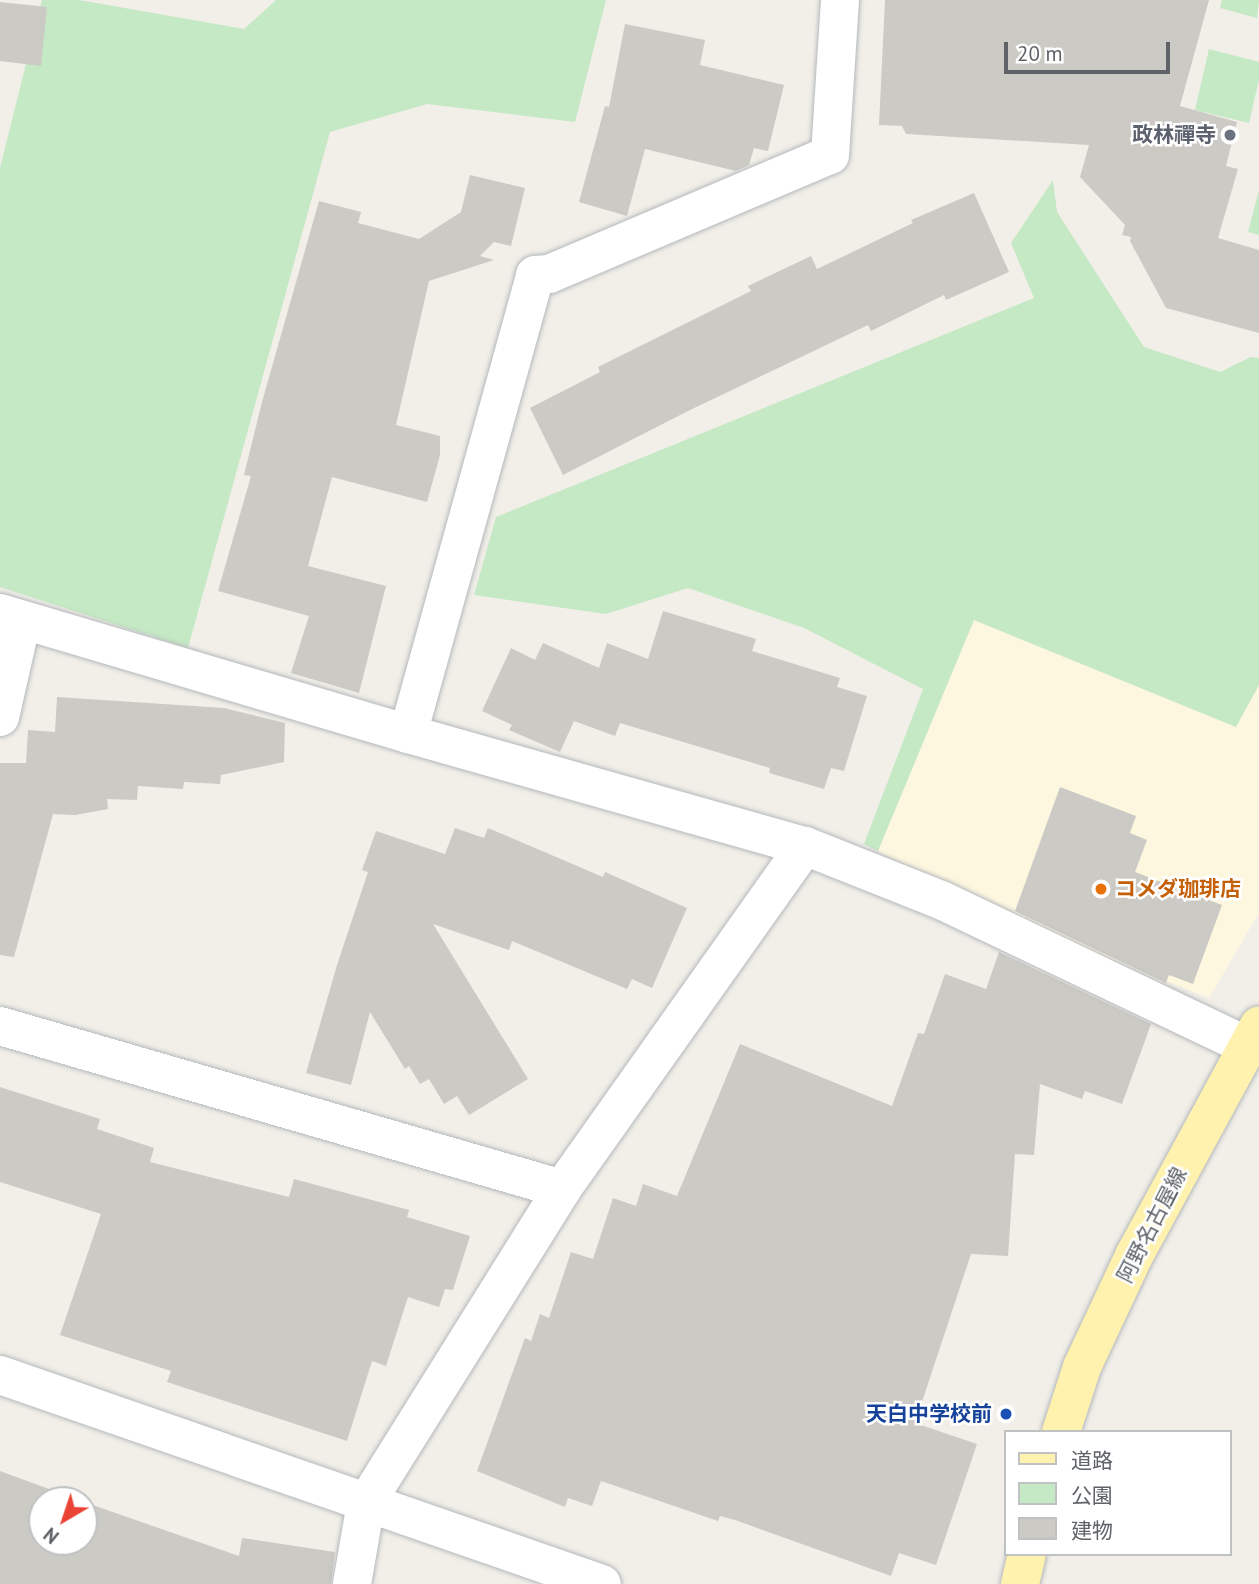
<!DOCTYPE html>
<meta charset="utf-8">
<style>
body{margin:0}
#map{position:relative;width:1259px;height:1584px;overflow:hidden;background:#f1efe8;font-family:"PT Sans","Noto Sans JP",sans-serif}
div>[style]{position:absolute}
[style*='--x']{left:calc(var(--x)*1px);top:calc(var(--y)*1px);width:calc(var(--w)*1px);rotate:calc(var(--a)*1deg)}
.commercial>*{inset:0;background:#fef7e0}
.green>*{inset:0;background:#c5e8c5}
.building>*{inset:0;background:#cccac5}
.roads{filter:drop-shadow(0 0 2px #b5b8bc) drop-shadow(0 0 2px #b5b8bc)}
.minor>*{height:38px;margin:-19px;padding:0 19px;transform-origin:19px;border-radius:19px;background:#fff}
.major>*{height:38px;margin:-19px;padding:0 19px;transform-origin:19px;border-radius:19px;background:#fff2af}
.dots>*{width:19px;height:19px;translate:-50% -50%;box-sizing:border-box;border:4px solid #fff;border-radius:50%}
span{translate:-50% -50%;white-space:nowrap;text-align:center;line-height:1.15;-webkit-text-stroke:5px #fff;paint-order:stroke}
.worship-label{font-size:21px;color:#5b616d;font-weight:700}
.right{translate:-100% -50%;text-align:right}
.food-label{font-size:21px;color:#c56008;font-weight:700}
.left{translate:0 -50%;text-align:left}
.street-label{font-size:21px;color:#5f6368}
.transit-label{font-size:21px;color:#164399;font-weight:700}
.legend{position:absolute;left:1004px;top:1430px;width:228px;height:126px;box-sizing:border-box;background:#fff;border:2px solid #bfc1c3;margin:0;padding:9px 12px;list-style:none;font-size:21px;color:#5f6368}
.legend li{display:flex;align-items:center;gap:14px;height:35px}
.legend b{width:35px;border:2px solid #bfc1c3}
.north{position:absolute;left:28px;top:1486px;width:70px;height:70px;box-sizing:border-box;background:#fff;border:2px solid #bfc1c3;border-radius:50%;rotate:219deg;font-size:19px;font-weight:700;line-height:28px;text-align:center;color:#5f6368}
.north::after{content:'';display:block;margin:auto;width:24px;height:32px;background:#ea4335;clip-path:polygon(50% 0,100% 100%,50% 72%,0 100%)}
.scale{position:absolute;left:1004px;top:42px;width:166px;height:32px;box-sizing:border-box;border:4px solid #5f6368;border-top:0;padding-left:9px;font-size:21px;line-height:24px;white-space:nowrap;color:#5f6368;-webkit-text-stroke:5px #fff;paint-order:stroke}
</style>
<div id="map">
<div class="commercial">
<i style="clip-path:polygon(974px 620px,1236px 727px,1259px 685px,1259px 913px,1209px 998px,1007px 918px,878px 851px)"></i>
</div>
<div class="green">
<i style="clip-path:polygon(42px 0,79px 0,244px 29px,276px 0,606px 0,575px 122px,427px 104px,330px 132px,188px 648px,0 587px,0 168px)"></i>
<i style="clip-path:polygon(1222px 0,1259px 0,1257px 18px,1220px 8px)"></i>
<i style="clip-path:polygon(1209px 49px,1259px 62px,1259px 79px,1249px 123px,1195px 110px)"></i>
<i style="clip-path:polygon(1053px 180px,1057px 212px,1144px 347px,1220px 372px,1251px 357px,1259px 358px,1259px 685px,1236px 727px,974px 620px,878px 851px,864px 844px,923px 689px,804px 628px,688px 588px,606px 614px,474px 595px,496px 517px,1034px 298px,1011px 243px)"></i>
<i style="clip-path:polygon(1259px 190px,1259px 235px,1248px 232px)"></i>
</div>
<div class="building">
<i style="clip-path:polygon(885px 0,1209px 0,1180px 106px,1237px 122px,1226px 166px,1238px 169px,1218px 238px,1259px 250px,1259px 333px,1166px 308px,1130px 241px,1131px 237px,1122px 235px,1125px 225px,1080px 177px,1089px 145px,906px 134px,902px 126px,879px 125px)"></i>
<i style="clip-path:polygon(0 2px,47px 7px,41px 66px,0 61px)"></i>
<i style="clip-path:polygon(625px 24px,705px 40px,700px 65px,784px 85px,768px 151px,754px 148px,749px 165px,736px 171px,645px 149px,627px 216px,579px 202px,605px 106px,609px 107px)"></i>
<i style="clip-path:polygon(470px 175px,525px 188px,511px 246px,494px 242px,480px 256px,494px 260px,429px 281px,396px 425px,440px 436px,440px 455px,427px 502px,332px 477px,308px 566px,386px 586px,359px 693px,291px 673px,309px 616px,218px 591px,251px 476px,244px 475px,262px 402px,319px 201px,361px 212px,358px 223px,419px 239px,461px 212px)"></i>
<i style="clip-path:polygon(974px 193px,1009px 272px,946px 300px,944px 295px,871px 331px,868px 325px,688px 411px,563px 475px,530px 408px,600px 372px,598px 367px,751px 291px,748px 286px,811px 256px,817px 269px,913px 223px,911px 220px)"></i>
<i style="clip-path:polygon(663px 611px,756px 639px,752px 651px,840px 678px,837px 687px,867px 696px,844px 771px,831px 768px,824px 789px,769px 773px,770px 768px,620px 723px,615px 736px,574px 721px,560px 752px,509px 730px,512px 725px,482px 711px,511px 648px,535px 660px,543px 643px,599px 668px,607px 643px,648px 659px)"></i>
<i style="clip-path:polygon(57px 697px,224px 708px,285px 723px,284px 762px,221px 775px,220px 784px,184px 782px,183px 789px,138px 786px,137px 800px,107px 799px,108px 809px,75px 815px,53px 814px,14px 957px,0 955px,0 763px,26px 763px,28px 730px,55px 732px)"></i>
<i style="clip-path:polygon(1060px 787px,1136px 816px,1130px 833px,1147px 840px,1135px 872px,1222px 905px,1193px 984px,1169px 975px,1166px 983px,1015px 911px)"></i>
<i style="clip-path:polygon(455px 828px,484px 838px,488px 828px,603px 877px,605px 872px,687px 908px,652px 988px,632px 979px,627px 989px,512px 941px,509px 950px,433px 924px,528px 1079px,469px 1115px,457px 1096px,444px 1104px,429px 1079px,420px 1084px,409px 1066px,405px 1069px,370px 1012px,351px 1085px,306px 1073px,337px 965px,368px 872px,362px 870px,376px 831px,445px 854px)"></i>
<i style="clip-path:polygon(999px 952px,1151px 1024px,1122px 1104px,1085px 1091px,1082px 1099px,1040px 1084px,1034px 1155px,1015px 1154px,1008px 1256px,971px 1254px,915px 1423px,977px 1444px,936px 1565px,899px 1553px,891px 1576px,735px 1520px,720px 1516px,718px 1521px,601px 1481px,592px 1506px,568px 1498px,565px 1507px,477px 1471px,525px 1338px,531px 1341px,540px 1314px,549px 1318px,571px 1252px,593px 1259px,613px 1198px,636px 1206px,643px 1184px,677px 1196px,740px 1044px,892px 1106px,918px 1033px,924px 1034px,945px 974px,986px 989px)"></i>
<i style="clip-path:polygon(0 1087px,100px 1119px,97px 1129px,154px 1148px,150px 1162px,289px 1197px,294px 1179px,409px 1210px,407px 1217px,470px 1236px,453px 1290px,445px 1289px,439px 1307px,408px 1297px,386px 1366px,372px 1361px,347px 1441px,167px 1382px,171px 1371px,60px 1335px,101px 1214px,0 1182px)"></i>
<i style="clip-path:polygon(0 1471px,79px 1500px,42px 1500px,42px 1542px,84px 1542px,84px 1502px,239px 1556px,242px 1538px,335px 1552px,331px 1584px,0 1584px)"></i>
</div>
<div class="roads">
<div class="minor">
<i style="--x:0;--y:613;--w:426;--a:16.5"></i>
<i style="--x:408;--y:734;--w:412;--a:15.8"></i>
<i style="--x:805;--y:846;--w:146;--a:21.7"></i>
<i style="--x:941;--y:900;--w:339;--a:25.5"></i>
<i style="--x:1247;--y:1046;--w:12;--a:-9"></i>
<i style="--x:0;--y:717;--w:99;--a:-77.2"></i>
<i style="--x:408;--y:734;--w:476;--a:-74.5"></i>
<i style="--x:535;--y:275;--w:14;--a:-4"></i>
<i style="--x:549;--y:274;--w:305;--a:-23"></i>
<i style="--x:830;--y:155;--w:155;--a:-86.3"></i>
<i style="--x:0;--y:1026;--w:585;--a:16.17"></i>
<i style="--x:0;--y:1375;--w:637;--a:19.15"></i>
<i style="--x:352;--y:1584;--w:82;--a:-80.2"></i>
<i style="--x:366;--y:1503;--w:370;--a:-58"></i>
<i style="--x:562;--y:1189;--w:420;--a:-54.7"></i>
</div>
<div class="major">
<i style="--x:1061;--y:1432;--w:68;--a:-72.1"></i>
<i style="--x:1082;--y:1367;--w:125;--a:-64.9"></i>
<i style="--x:1135;--y:1254;--w:260;--a:-61.5"></i>
<i style="--x:1020;--y:1584;--w:31;--a:-77"></i>
</div>
</div>
<div class="dots">
<i style="left:1230px;top:135px;background:#6b7280"></i>
<i style="left:1101px;top:889px;background:#e8710a"></i>
<i style="left:1006px;top:1414px;background:#1a4fb4"></i>
</div>
<div class="worship-label">
<span class="right" style="left:1216px;top:135px">政林禪寺</span>
</div>
<div class="food-label">
<span class="left" style="left:1115px;top:889px">コメダ珈琲店</span>
</div>
<div class="street-label">
<span style="left:1152px;top:1225px;rotate:-63deg">阿野名古屋線</span>
</div>
<div class="transit-label">
<span class="right" style="left:992px;top:1414px">天白中学校前</span>
</div>
<ul class="legend">
<li><b style="height:9px;background:#fff2af"></b>道路</li>
<li><b style="height:19px;background:#c5e8c5"></b>公園</li>
<li><b style="height:19px;background:#cccac5"></b>建物</li>
</ul>
<div class="north">N</div>
<div class="scale">20 m</div>
</div>
